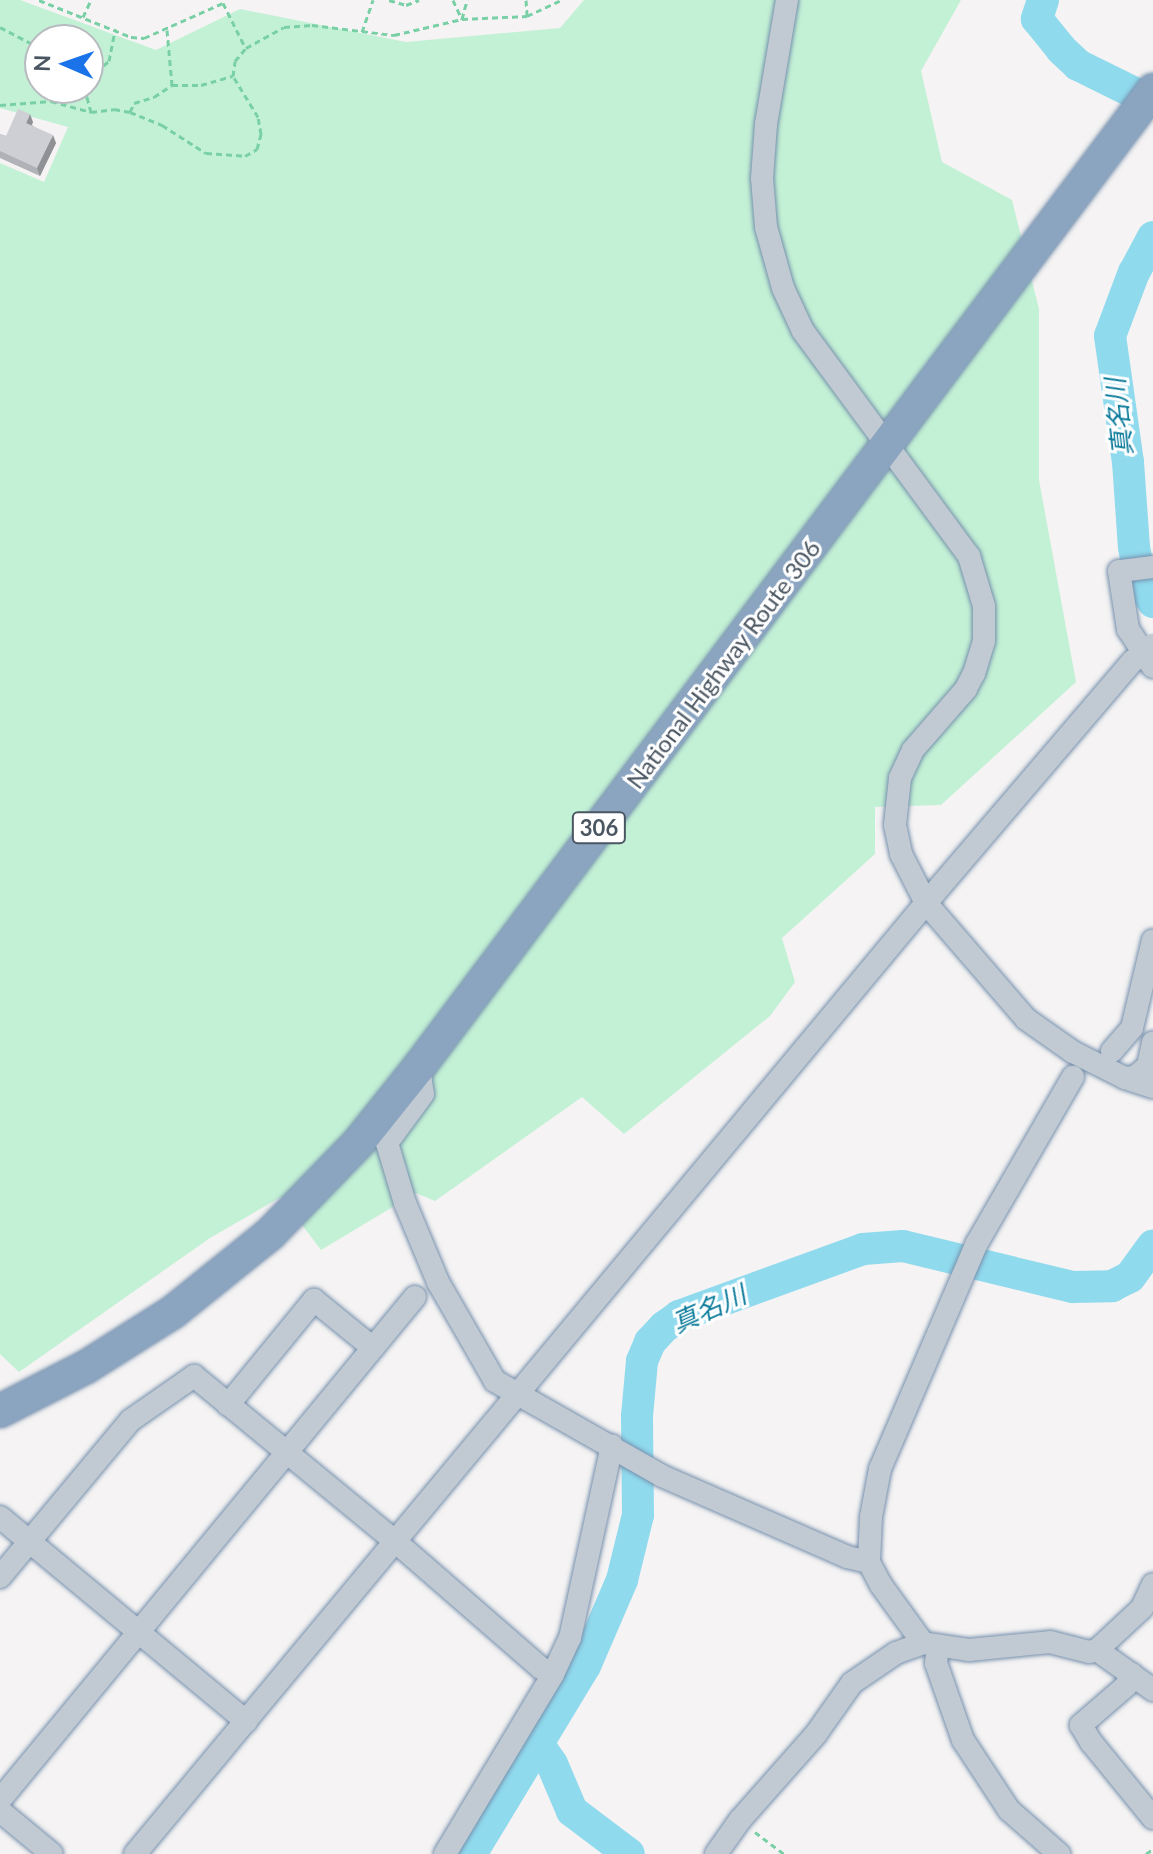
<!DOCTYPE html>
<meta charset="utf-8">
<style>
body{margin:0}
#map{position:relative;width:1153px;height:1854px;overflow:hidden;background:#f5f3f3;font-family:Lato,"Noto Sans JP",sans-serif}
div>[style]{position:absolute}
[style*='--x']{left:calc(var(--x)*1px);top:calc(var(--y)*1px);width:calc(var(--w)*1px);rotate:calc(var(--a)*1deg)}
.green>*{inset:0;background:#c3f1d5}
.river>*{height:32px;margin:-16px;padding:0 16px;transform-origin:16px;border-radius:16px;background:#90daee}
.path>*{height:3px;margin-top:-1.5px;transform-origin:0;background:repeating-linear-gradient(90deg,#7ad0a6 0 6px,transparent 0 10px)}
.roads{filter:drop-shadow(0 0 2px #7690ad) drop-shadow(0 0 2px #7690ad)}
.minor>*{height:22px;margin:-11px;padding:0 11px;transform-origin:11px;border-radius:11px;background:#c1cad2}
.highway>*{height:32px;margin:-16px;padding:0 16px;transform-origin:16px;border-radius:16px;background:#8ba5c1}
.minor-bridge>*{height:22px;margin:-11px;padding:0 11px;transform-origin:11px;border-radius:11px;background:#c1cad2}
.wall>*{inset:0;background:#b0b2b7}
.shaded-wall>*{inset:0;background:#909195}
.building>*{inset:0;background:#cdcfd5}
span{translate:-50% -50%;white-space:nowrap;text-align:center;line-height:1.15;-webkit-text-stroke:6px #fff;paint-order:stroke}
.shield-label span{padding:2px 6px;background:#fff;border:2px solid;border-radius:6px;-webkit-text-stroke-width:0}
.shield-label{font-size:22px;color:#4a5661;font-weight:700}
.street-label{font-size:24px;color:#4a5661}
.water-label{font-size:26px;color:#0c7c9b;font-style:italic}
.north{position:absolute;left:24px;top:24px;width:80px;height:80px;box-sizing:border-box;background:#fff;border:2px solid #b7bbc0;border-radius:50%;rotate:272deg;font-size:22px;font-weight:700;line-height:32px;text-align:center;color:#4a5661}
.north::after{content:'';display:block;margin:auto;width:28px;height:36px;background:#1a73e8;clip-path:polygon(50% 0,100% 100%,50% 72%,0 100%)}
</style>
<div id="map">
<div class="green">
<i style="clip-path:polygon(evenodd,0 0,20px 0,156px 50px,240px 9px,406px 42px,560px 28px,584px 0,961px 0,921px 71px,942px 162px,1012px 200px,1039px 309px,1039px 480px,1076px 682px,941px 805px,875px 807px,875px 854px,782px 938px,795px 982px,770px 1016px,624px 1134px,582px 1097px,435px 1201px,416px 1193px,321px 1250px,281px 1197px,210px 1238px,19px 1372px,0 1354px,0 163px,44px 182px,68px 127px,0 108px,0 0,40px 40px,88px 40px,88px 88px,40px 88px,40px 40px)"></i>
</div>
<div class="river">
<i style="--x:1043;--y:0;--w:20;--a:108"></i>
<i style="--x:1037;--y:19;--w:38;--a:51"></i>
<i style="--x:1061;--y:49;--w:23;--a:43"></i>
<i style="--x:1078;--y:65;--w:84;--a:26.3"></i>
<i style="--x:1153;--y:237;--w:40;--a:118"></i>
<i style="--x:1134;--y:272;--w:68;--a:110.6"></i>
<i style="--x:1110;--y:336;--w:127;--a:81.9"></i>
<i style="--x:1128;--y:462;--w:85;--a:86"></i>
<i style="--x:1134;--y:547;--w:36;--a:80"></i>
<i style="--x:1140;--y:582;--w:24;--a:57"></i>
<i style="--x:538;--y:1744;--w:24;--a:55"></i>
<i style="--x:552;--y:1764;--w:51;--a:66.9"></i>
<i style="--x:572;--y:1811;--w:71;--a:37"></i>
<i style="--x:471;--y:1854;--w:220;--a:-58.8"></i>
<i style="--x:585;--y:1666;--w:94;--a:-66.7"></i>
<i style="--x:622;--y:1580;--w:67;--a:-76.2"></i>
<i style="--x:638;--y:1515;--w:99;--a:-90.6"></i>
<i style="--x:637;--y:1416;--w:55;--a:-84.8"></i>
<i style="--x:642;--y:1361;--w:21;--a:-67"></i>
<i style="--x:650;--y:1342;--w:21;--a:-47"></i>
<i style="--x:664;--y:1327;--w:19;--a:-36"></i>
<i style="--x:679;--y:1316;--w:196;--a:-20"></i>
<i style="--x:863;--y:1249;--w:40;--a:-4.3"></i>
<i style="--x:903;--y:1246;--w:175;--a:13.6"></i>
<i style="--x:1073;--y:1287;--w:39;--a:-1"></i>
<i style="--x:1112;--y:1286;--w:20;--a:-27"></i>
<i style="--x:1130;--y:1277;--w:39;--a:-54"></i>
</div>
<div class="path">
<i style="--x:39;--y:0;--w:99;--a:21.9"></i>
<i style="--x:131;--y:37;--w:13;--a:4"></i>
<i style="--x:144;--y:38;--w:86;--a:-23.9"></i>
<i style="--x:223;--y:3;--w:49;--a:63.4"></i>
<i style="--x:389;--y:0;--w:18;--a:16"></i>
<i style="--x:406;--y:5;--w:14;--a:-21"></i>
<i style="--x:453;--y:0;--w:21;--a:65"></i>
<i style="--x:462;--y:19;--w:20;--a:-75"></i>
<i style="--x:526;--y:0;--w:16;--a:86"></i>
<i style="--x:83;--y:17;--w:19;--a:-65"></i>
<i style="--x:0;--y:27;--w:45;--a:27.7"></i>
<i style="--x:167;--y:30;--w:55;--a:84.8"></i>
<i style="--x:362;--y:32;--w:34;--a:-71"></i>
<i style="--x:88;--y:78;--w:27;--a:-39"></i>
<i style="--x:109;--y:61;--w:33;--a:-79"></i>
<i style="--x:79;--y:88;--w:12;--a:48"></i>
<i style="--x:87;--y:97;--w:16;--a:75"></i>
<i style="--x:0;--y:105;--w:51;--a:-4.5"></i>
<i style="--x:51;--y:101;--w:41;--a:15.4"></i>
<i style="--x:91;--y:112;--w:23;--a:-7"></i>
<i style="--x:114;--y:109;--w:16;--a:11"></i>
<i style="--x:130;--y:112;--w:35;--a:22"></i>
<i style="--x:162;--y:125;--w:52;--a:32.5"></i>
<i style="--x:206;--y:153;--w:39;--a:4"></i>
<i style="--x:245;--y:156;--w:14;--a:-30"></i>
<i style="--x:257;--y:149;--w:16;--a:-75"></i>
<i style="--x:261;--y:134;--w:17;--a:-100"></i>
<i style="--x:258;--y:117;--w:48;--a:-121.4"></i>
<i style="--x:233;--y:76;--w:15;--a:-82"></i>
<i style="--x:235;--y:61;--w:17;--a:-50"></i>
<i style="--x:246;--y:48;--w:43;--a:-28.9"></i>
<i style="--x:284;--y:27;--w:28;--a:-4"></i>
<i style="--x:312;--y:25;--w:83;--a:7"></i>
<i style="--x:394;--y:35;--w:70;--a:-13.2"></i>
<i style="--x:462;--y:19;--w:65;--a:-2.6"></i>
<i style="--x:527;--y:16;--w:38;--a:-25"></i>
<i style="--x:130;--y:112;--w:10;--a:-66"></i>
<i style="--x:134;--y:103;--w:21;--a:-17"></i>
<i style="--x:154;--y:97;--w:22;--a:-34"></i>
<i style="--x:172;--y:85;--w:29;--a:0"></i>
<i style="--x:201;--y:85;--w:33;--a:-16"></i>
<i style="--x:755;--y:1832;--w:36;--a:37"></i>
<i style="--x:1146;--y:1854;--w:9;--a:-36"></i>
</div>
<div class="roads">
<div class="minor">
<i style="--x:787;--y:0;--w:126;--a:99.6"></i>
<i style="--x:766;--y:124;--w:54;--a:94.2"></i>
<i style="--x:762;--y:178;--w:49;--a:85.3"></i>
<i style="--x:766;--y:227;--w:63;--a:74.4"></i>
<i style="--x:783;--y:288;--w:47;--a:65.1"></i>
<i style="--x:803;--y:331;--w:280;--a:53.6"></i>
<i style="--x:969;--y:556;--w:52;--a:73.3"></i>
<i style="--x:984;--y:606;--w:35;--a:90"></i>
<i style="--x:984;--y:641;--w:34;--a:107"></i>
<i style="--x:974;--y:673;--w:18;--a:117"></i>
<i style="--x:966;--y:689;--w:81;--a:131"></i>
<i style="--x:913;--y:750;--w:31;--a:115"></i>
<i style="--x:900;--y:778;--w:47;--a:96.1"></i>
<i style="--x:895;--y:825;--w:30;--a:78"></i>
<i style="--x:901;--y:854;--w:55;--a:63"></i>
<i style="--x:926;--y:903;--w:153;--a:49.2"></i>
<i style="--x:1026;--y:1019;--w:57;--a:35.1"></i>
<i style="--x:1073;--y:1052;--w:58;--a:26.6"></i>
<i style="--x:1125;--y:1078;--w:29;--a:18"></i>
<i style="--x:1153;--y:567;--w:34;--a:173"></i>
<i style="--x:1119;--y:571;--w:59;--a:81.2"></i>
<i style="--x:1128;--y:629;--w:45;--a:56.7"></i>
<i style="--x:1112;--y:1051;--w:30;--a:-49"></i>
<i style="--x:1132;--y:1028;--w:90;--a:-76.6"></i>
<i style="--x:419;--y:1067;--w:27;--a:82"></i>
<i style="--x:423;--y:1094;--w:61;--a:126.3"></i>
<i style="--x:387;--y:1143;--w:63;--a:73.3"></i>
<i style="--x:405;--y:1203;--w:86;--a:67.3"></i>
<i style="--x:438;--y:1282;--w:114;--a:60.1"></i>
<i style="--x:495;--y:1381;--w:192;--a:29.6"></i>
<i style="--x:662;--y:1476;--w:202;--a:23.6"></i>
<i style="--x:847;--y:1557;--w:23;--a:13"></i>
<i style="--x:1125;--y:1078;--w:10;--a:-6"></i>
<i style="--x:1135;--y:1077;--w:17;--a:-40"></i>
<i style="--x:1148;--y:1066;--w:24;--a:-78"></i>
<i style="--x:228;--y:1405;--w:136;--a:-50.7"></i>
<i style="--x:314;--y:1300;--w:76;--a:39.1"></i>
<i style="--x:0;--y:1517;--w:320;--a:39.7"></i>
<i style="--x:0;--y:1577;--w:204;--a:-50.2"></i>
<i style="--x:131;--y:1420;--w:77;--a:-34.9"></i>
<i style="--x:194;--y:1376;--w:261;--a:39.4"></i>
<i style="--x:396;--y:1542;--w:192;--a:41"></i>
<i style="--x:541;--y:1668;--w:13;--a:27"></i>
<i style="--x:923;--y:1643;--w:72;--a:-125.9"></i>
<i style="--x:881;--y:1585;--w:26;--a:-118"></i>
<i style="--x:869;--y:1562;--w:45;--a:-87.5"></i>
<i style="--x:871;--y:1517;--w:49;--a:-79.4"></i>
<i style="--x:880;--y:1469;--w:246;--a:-66.8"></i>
<i style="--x:977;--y:1243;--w:192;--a:-60"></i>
<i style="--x:938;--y:1648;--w:15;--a:98"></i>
<i style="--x:936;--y:1663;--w:82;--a:70.7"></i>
<i style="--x:963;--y:1740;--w:84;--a:56.7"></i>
<i style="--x:1009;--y:1810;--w:67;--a:41.3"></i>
<i style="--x:1097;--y:1650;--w:69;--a:35.5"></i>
<i style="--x:1132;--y:1674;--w:13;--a:117"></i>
<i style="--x:1126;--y:1686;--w:60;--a:139.1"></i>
<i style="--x:1081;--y:1725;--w:20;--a:60"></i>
<i style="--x:1091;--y:1742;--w:98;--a:50.8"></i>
<i style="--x:0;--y:1800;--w:652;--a:-50.48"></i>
<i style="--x:0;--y:1811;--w:67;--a:39.6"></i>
<i style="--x:135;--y:1854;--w:1237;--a:-50.25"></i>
<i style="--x:926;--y:903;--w:318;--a:-49.5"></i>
<i style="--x:445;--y:1854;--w:210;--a:-59"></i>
<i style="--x:553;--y:1674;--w:40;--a:-65"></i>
<i style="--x:570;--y:1638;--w:197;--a:-77.7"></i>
<i style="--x:716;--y:1854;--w:42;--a:-54.8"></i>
<i style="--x:740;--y:1820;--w:115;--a:-48.5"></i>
<i style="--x:816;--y:1734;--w:62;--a:-54.8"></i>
<i style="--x:852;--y:1683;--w:53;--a:-34.3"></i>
<i style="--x:896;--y:1653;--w:29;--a:-20"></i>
<i style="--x:923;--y:1643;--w:47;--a:8.7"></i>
<i style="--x:969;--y:1650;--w:81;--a:-5.6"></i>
<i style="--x:1050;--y:1642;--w:40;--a:14.4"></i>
<i style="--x:1089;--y:1652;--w:8;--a:-14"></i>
<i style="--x:1097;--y:1650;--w:62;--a:-43"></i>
<i style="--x:1142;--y:1608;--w:26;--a:-65"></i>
</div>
<div class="highway">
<i style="--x:0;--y:1411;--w:97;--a:-27.1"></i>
<i style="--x:86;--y:1367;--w:103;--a:-32.3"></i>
<i style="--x:173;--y:1312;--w:124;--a:-38.8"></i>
<i style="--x:270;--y:1234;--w:128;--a:-45.9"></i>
<i style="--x:359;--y:1142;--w:96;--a:-51.3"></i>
<i style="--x:419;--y:1067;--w:1222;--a:-53.08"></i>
</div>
</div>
<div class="minor-bridge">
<i style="--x:1133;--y:661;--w:26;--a:-39"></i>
</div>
<div class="wall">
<i style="clip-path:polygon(33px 122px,32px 125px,56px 143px,40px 176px,0 158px,0 134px,6px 136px)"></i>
</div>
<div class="shaded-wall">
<i style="clip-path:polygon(30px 114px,33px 122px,29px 130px,26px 123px)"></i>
<i style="clip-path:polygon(53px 135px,56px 143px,40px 176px,37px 168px)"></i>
</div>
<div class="building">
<i style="clip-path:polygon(18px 109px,30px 114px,26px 123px,53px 135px,37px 168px,0 151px,0 134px,6px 136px)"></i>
</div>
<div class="shield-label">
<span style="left:599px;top:828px">306</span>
</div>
<div class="street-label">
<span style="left:723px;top:664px;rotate:-53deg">National Highway Route 306</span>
</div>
<div class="water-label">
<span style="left:1119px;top:417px;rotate:-96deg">真名川</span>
<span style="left:709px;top:1309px;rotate:-24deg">真名川</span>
</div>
<div class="north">N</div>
</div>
